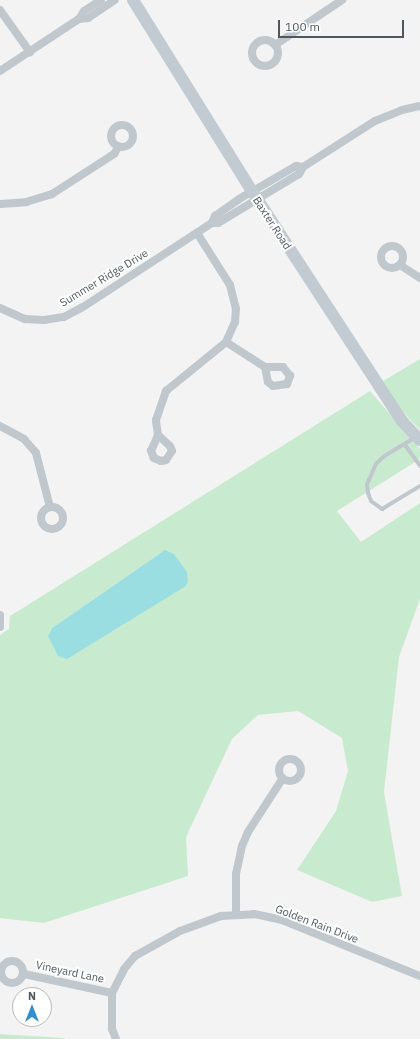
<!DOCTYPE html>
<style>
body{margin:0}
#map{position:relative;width:420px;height:1039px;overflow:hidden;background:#f4f3f3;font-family:"IBM Plex Sans",sans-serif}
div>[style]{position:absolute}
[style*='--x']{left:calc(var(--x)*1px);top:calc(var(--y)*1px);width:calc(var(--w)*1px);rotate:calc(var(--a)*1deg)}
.green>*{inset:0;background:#c8ebd0}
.water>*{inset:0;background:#9bdee2}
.service>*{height:4px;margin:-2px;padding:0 2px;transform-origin:2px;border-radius:2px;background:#c0c8cd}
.minor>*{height:8px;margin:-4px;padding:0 4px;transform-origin:4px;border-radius:4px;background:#c0c8cd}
.minor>.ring{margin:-4px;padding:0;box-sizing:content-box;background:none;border:8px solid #c0c8cd;border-radius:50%}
.secondary>*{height:12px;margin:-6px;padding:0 6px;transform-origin:6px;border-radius:6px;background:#c1cbd1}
span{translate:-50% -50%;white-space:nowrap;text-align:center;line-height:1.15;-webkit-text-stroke:4px #fff;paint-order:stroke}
.street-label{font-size:11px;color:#4c585e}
.north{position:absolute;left:12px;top:987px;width:40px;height:40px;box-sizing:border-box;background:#fff;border:1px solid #b7bcbf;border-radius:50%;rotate:0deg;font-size:11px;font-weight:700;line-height:16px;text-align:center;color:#4c585e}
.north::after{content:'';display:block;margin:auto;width:14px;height:18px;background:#338ece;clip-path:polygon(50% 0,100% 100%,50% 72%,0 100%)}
.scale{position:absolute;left:278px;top:20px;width:126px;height:18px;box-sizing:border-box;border:2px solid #4c585e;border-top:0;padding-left:5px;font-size:12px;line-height:14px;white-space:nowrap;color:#4c585e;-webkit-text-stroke:3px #fff;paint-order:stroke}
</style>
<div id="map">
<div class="green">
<i style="clip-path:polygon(420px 359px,420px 430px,402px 411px,383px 381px)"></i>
<i style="clip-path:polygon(evenodd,370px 391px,420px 449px,420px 459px,337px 511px,361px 542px,420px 503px,420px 599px,399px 657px,384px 792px,402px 896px,372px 902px,297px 870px,336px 811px,348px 771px,342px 738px,298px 711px,258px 715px,232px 739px,186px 837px,188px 876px,44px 923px,0 918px,0 635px,9px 629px,10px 616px,370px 391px,165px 550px,48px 636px,52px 628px,165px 550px)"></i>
<i style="clip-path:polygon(0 1034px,64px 1038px,65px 1039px,0 1039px)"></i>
</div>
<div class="water">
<i style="clip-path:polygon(165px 550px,174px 554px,187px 572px,188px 581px,186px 586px,67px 659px,58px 656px,48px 636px,52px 628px)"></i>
</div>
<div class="service">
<i style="--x:416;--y:437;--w:37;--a:149"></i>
<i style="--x:384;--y:456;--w:11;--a:135"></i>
<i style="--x:376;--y:464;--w:22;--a:114"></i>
<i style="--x:367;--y:484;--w:9;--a:84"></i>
<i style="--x:368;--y:493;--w:9;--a:69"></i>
<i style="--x:371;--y:501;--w:14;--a:36"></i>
<i style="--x:382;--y:509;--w:44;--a:-31.2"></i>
<i style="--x:405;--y:445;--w:26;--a:54"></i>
</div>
<div class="minor">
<i style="--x:0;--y:10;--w:52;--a:54.5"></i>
<i style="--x:79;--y:19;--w:9;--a:-58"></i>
<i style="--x:84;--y:11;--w:20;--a:-33"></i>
<i class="ring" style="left:252px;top:40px;width:18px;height:18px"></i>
<i style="--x:275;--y:45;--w:81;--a:-33.9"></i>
<i style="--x:0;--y:71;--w:95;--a:-33.4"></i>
<i style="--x:79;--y:19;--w:9;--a:-6"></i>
<i style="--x:88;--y:18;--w:32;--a:-34"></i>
<i class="ring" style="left:111px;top:125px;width:14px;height:14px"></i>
<i style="--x:0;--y:204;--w:26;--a:-4"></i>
<i style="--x:26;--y:202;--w:27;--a:-17"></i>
<i style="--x:52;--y:194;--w:74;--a:-32.8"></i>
<i style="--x:114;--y:154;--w:9;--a:-58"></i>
<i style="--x:212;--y:223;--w:8;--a:-67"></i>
<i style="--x:215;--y:216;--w:29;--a:-35"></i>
<i style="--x:239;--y:199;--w:66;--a:-30.1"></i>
<i style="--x:296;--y:166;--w:7;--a:8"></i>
<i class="ring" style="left:381px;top:246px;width:14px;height:14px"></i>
<i style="--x:400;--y:265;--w:24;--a:33"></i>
<i style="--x:0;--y:308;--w:27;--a:24"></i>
<i style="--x:25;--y:319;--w:19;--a:3"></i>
<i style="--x:44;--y:320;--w:20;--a:-9"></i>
<i style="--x:64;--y:317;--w:21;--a:-28"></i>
<i style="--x:83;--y:307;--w:154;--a:-33.1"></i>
<i style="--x:212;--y:223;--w:6;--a:0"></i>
<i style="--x:218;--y:223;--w:95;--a:-31.2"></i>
<i style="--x:299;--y:174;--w:8;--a:-60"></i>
<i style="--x:303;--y:167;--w:85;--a:-32.6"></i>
<i style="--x:375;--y:121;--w:29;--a:-22"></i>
<i style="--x:402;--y:110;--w:18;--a:-13"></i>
<i style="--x:226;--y:342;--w:46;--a:32.7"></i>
<i style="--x:265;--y:367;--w:15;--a:79"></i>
<i style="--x:268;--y:382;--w:6;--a:39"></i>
<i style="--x:273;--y:386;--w:14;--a:-8"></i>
<i style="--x:287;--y:384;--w:9;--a:-69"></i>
<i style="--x:290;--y:376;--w:11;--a:-128"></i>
<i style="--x:283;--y:367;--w:18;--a:180"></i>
<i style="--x:0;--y:426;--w:27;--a:28"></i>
<i style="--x:24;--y:439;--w:18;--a:49"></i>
<i style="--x:36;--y:453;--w:56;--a:75.5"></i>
<i style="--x:158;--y:435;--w:16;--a:43"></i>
<i style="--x:170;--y:446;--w:5;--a:68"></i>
<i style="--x:172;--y:451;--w:11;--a:124"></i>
<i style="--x:166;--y:460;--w:5;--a:169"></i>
<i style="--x:161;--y:461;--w:8;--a:-157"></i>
<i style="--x:154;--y:458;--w:8;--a:-113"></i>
<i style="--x:151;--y:451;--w:17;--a:-66"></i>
<i style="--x:158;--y:435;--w:15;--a:-98"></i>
<i style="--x:156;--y:420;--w:31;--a:-71"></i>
<i style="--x:166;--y:391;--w:77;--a:-39.2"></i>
<i style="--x:226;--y:342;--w:22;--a:-66"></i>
<i style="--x:235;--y:322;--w:13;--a:-86"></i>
<i style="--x:236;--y:309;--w:25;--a:-104"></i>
<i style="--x:230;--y:285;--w:62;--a:-122.4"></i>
<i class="ring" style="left:41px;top:507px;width:14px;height:14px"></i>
<i style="--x:0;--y:615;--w:12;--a:90"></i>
<i class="ring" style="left:279px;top:759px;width:14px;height:14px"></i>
<i style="--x:236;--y:913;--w:39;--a:-90"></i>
<i style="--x:236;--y:874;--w:29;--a:-78"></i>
<i style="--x:242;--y:846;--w:15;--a:-67"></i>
<i style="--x:248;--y:832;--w:64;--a:-57.1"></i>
<i class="ring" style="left:1px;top:961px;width:14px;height:14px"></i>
<i style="--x:24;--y:974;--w:90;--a:12.2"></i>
<i style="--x:116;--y:1039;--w:11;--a:-112"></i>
<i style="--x:112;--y:1029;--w:36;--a:-90"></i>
<i style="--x:112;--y:993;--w:27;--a:-63"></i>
<i style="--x:124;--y:969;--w:17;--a:-50"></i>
<i style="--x:135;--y:956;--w:51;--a:-29.1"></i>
<i style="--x:180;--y:931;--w:44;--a:-20.1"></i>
<i style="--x:221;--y:916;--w:33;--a:-3"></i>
<i style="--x:254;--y:914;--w:29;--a:12"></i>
<i style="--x:282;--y:920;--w:149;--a:22.1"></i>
</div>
<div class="secondary">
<i style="--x:133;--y:0;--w:225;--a:58.1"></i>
<i style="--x:252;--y:191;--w:275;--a:56.9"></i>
<i style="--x:402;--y:421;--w:26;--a:47"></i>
</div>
<div class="street-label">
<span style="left:272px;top:223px;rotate:57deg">Baxter Road</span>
<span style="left:104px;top:278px;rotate:-31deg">Summer Ridge Drive</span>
<span style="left:317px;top:924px;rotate:21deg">Golden Rain Drive</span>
<span style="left:70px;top:972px;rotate:12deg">Vineyard Lane</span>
</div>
<div class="north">N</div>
<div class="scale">100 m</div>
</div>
